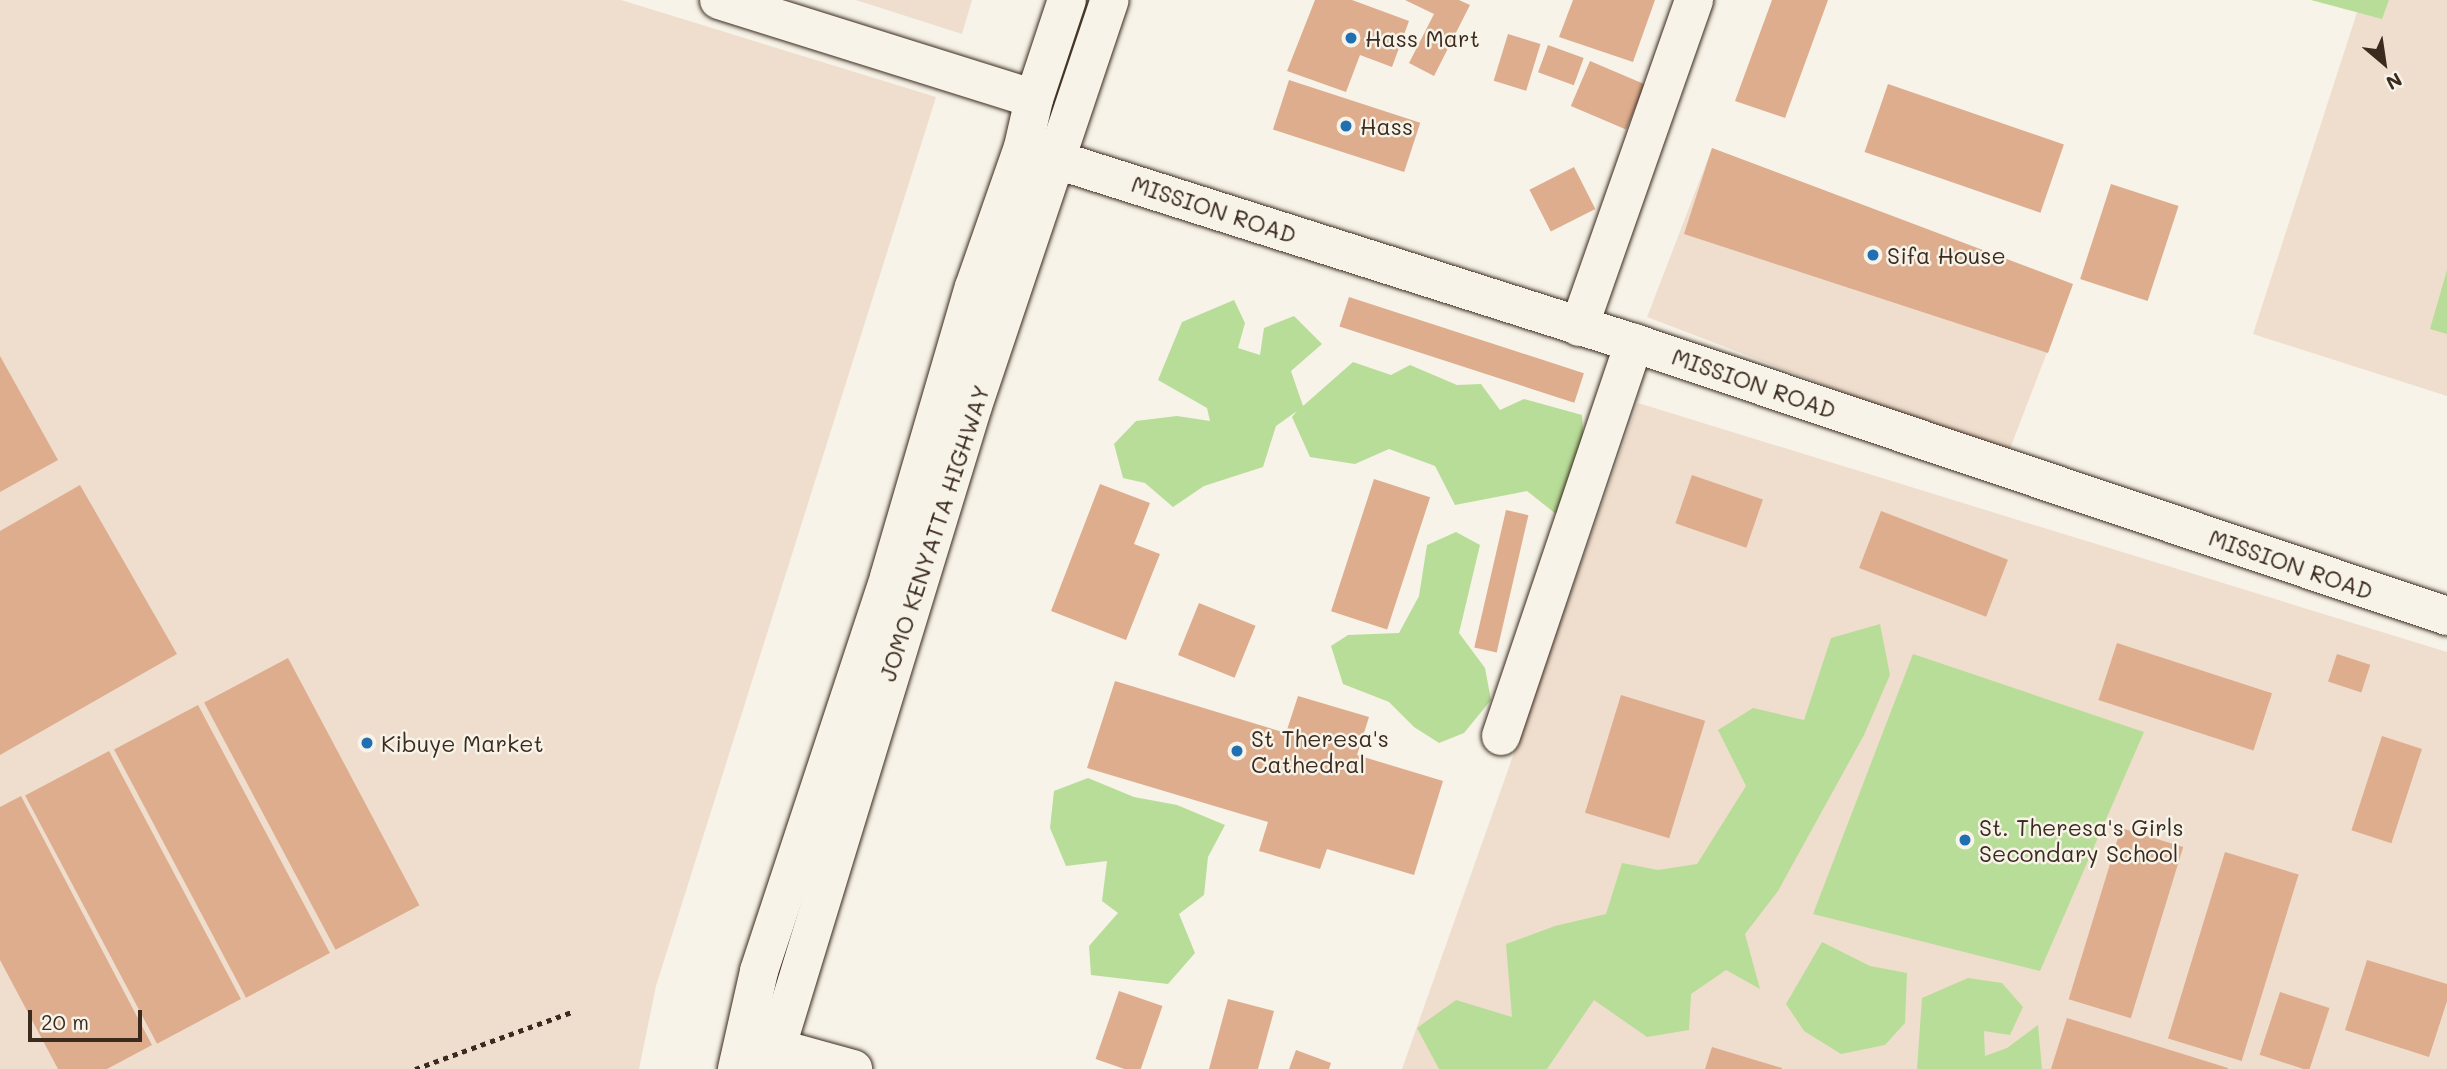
<!DOCTYPE html>
<style>
body{margin:0}
#map{position:relative;width:2447px;height:1069px;overflow:hidden;background:#f7f3e8;font-family:Mali,sans-serif}
div>[style]{position:absolute}
[style*='--x']{left:calc(var(--x)*1px);top:calc(var(--y)*1px);width:calc(var(--w)*1px);rotate:calc(var(--a)*1deg)}
.built>*{inset:0;background:#efdecd;transform-origin:0 0}
.green>*{inset:0;background:#b8dd98}
.building>*{inset:0;background:#ddad8e;transform-origin:0 0}
.path>*{height:4.5px;margin-top:-2.25px;transform-origin:0;background:repeating-linear-gradient(90deg,#3b2a1e 0 5px,transparent 0 10px)}
.roads{filter:drop-shadow(0 0 2px #3b2a1e) drop-shadow(0 0 2px #3b2a1e)}
.minor>*{height:38px;margin:-19px;padding:0 19px;transform-origin:19px;border-radius:19px;background:#f7f3e8}
.tertiary>*{height:38px;margin:-19px;padding:0 19px;transform-origin:19px;border-radius:19px;background:#f7f3e8}
.secondary>*{height:38px;margin:-19px;padding:0 19px;transform-origin:19px;border-radius:19px;background:#f7f3e8}
.trunk>*{height:38px;margin:-19px;padding:0 19px;transform-origin:19px;border-radius:19px;background:#f7f3e8}
.dots>*{width:19px;height:19px;translate:-50% -50%;box-sizing:border-box;border:4px solid #f7f3e8;border-radius:50%}
span{translate:-50% -50%;white-space:nowrap;text-align:center;line-height:1.15;-webkit-text-stroke:5px #f7f3e8;paint-order:stroke}
.poi-label{font-size:23px;color:#3b2a1e}
.left{translate:0 -50%;text-align:left}
.street-label{font-size:23px;color:#3b2a1e}
.north{position:absolute;left:2349px;top:28px;width:70px;height:70px;-webkit-text-stroke:5px #f7f3e8;paint-order:stroke;rotate:151deg;font-size:19px;font-weight:700;line-height:28px;text-align:center;color:#3b2a1e}
.north::after{content:'';display:block;margin:auto;width:24px;height:32px;background:#3b2a1e;clip-path:polygon(50% 0,100% 100%,50% 72%,0 100%)}
.scale{position:absolute;left:28px;top:1010px;width:114px;height:32px;box-sizing:border-box;border:4px solid #3b2a1e;border-top:0;padding-left:9px;font-size:21px;line-height:24px;white-space:nowrap;color:#3b2a1e;-webkit-text-stroke:5px #f7f3e8;paint-order:stroke}
</style>
<div id="map">
<div class="built">
<i style="clip-path:polygon(0 0,621px 0,936px 97px,656px 986px,639px 1069px,0 1069px)"></i>
<i style="clip-path:polygon(856px 0,972px 0,962px 34px)"></i>
<i style="clip-path:polygon(2361px 0,2447px 0,2447px 396px,2253px 334px)"></i>
<i style="left:1712px;top:148px;width:386px;height:181px;rotate:21deg"></i>
<i style="clip-path:polygon(1638px 403px,2447px 652px,2447px 1069px,1402px 1069px)"></i>
</div>
<div class="green">
<i style="clip-path:polygon(2311px 0,2389px 0,2382px 19px)"></i>
<i style="clip-path:polygon(2447px 270px,2447px 334px,2430px 329px)"></i>
<i style="clip-path:polygon(1234px 300px,1245px 323px,1238px 348px,1260px 355px,1264px 328px,1294px 316px,1322px 344px,1291px 371px,1303px 406px,1353px 362px,1391px 375px,1410px 365px,1457px 385px,1481px 384px,1500px 410px,1524px 399px,1582px 415px,1584px 448px,1556px 514px,1527px 491px,1455px 505px,1435px 466px,1389px 449px,1355px 464px,1310px 457px,1292px 417px,1297px 411px,1276px 426px,1263px 467px,1204px 486px,1173px 507px,1145px 483px,1123px 478px,1114px 444px,1136px 421px,1177px 416px,1210px 421px,1207px 408px,1158px 380px,1182px 322px)"></i>
<i style="clip-path:polygon(1456px 532px,1480px 545px,1459px 633px,1485px 668px,1491px 700px,1464px 733px,1439px 743px,1414px 727px,1389px 702px,1343px 684px,1331px 646px,1348px 635px,1399px 633px,1419px 596px,1427px 545px)"></i>
<i style="clip-path:polygon(1880px 624px,1890px 675px,1864px 735px,1778px 891px,1745px 934px,1760px 989px,1726px 970px,1691px 994px,1689px 1030px,1647px 1037px,1594px 1000px,1547px 1069px,1439px 1069px,1417px 1028px,1456px 1000px,1512px 1017px,1506px 944px,1555px 926px,1606px 914px,1622px 863px,1658px 870px,1697px 864px,1746px 786px,1718px 730px,1753px 708px,1804px 720px,1831px 638px)"></i>
<i style="clip-path:polygon(1913px 654px,2144px 732px,2040px 971px,1813px 914px)"></i>
<i style="clip-path:polygon(1088px 778px,1134px 797px,1177px 805px,1225px 825px,1208px 857px,1204px 895px,1179px 914px,1195px 953px,1168px 984px,1091px 975px,1089px 946px,1118px 913px,1102px 901px,1107px 861px,1066px 866px,1050px 828px,1054px 791px)"></i>
<i style="clip-path:polygon(1822px 942px,1870px 966px,1907px 973px,1905px 1023px,1885px 1045px,1841px 1054px,1804px 1031px,1786px 1004px)"></i>
<i style="clip-path:polygon(1968px 978px,2002px 983px,2023px 1007px,2010px 1035px,1984px 1031px,1985px 1056px,2007px 1048px,2038px 1025px,2042px 1069px,1917px 1069px,1922px 998px)"></i>
</div>
<div class="building">
<i style="clip-path:polygon(1315px 0,1352px 0,1409px 21px,1392px 67px,1360px 55px,1346px 92px,1287px 71px)"></i>
<i style="clip-path:polygon(1405px 0,1459px 0,1470px 5px,1434px 76px,1409px 63px,1434px 14px)"></i>
<i style="clip-path:polygon(1573px 0,1655px 0,1633px 62px,1559px 37px)"></i>
<i style="clip-path:polygon(1772px 0,1828px 0,1785px 118px,1735px 101px)"></i>
<i style="left:1508px;top:34px;width:34px;height:49px;rotate:17deg"></i>
<i style="left:1548px;top:45px;width:38px;height:29px;rotate:20deg"></i>
<i style="left:1590px;top:61px;width:60px;height:49px;rotate:23deg"></i>
<i style="left:1289px;top:80px;width:138px;height:52px;rotate:18deg"></i>
<i style="left:1888px;top:84px;width:186px;height:72px;rotate:19deg"></i>
<i style="clip-path:polygon(1712px 148px,2073px 284px,2048px 353px,1684px 234px)"></i>
<i style="left:1574px;top:167px;width:47px;height:50px;rotate:63deg"></i>
<i style="left:2111px;top:184px;width:71px;height:100px;rotate:18deg"></i>
<i style="left:1349px;top:297px;width:247px;height:31px;rotate:18deg"></i>
<i style="clip-path:polygon(0 356px,58px 460px,0 492px)"></i>
<i style="left:1692px;top:475px;width:75px;height:51px;rotate:19deg"></i>
<i style="left:1374px;top:479px;width:59px;height:139px;rotate:18deg"></i>
<i style="clip-path:polygon(1100px 484px,1150px 503px,1134px 544px,1160px 554px,1126px 640px,1051px 611px)"></i>
<i style="clip-path:polygon(80px 485px,177px 654px,0 755px,0 531px)"></i>
<i style="left:1506px;top:510px;width:23px;height:141px;rotate:13deg"></i>
<i style="left:1881px;top:511px;width:136px;height:61px;rotate:21deg"></i>
<i style="left:1199px;top:603px;width:61px;height:56px;rotate:22deg"></i>
<i style="left:2117px;top:643px;width:163px;height:60px;rotate:18deg"></i>
<i style="left:2337px;top:654px;width:35px;height:29px;rotate:18deg"></i>
<i style="left:288px;top:658px;width:280px;height:95px;rotate:62deg"></i>
<i style="clip-path:polygon(1115px 681px,1286px 733px,1298px 696px,1369px 717px,1357px 755px,1443px 781px,1414px 875px,1327px 849px,1320px 869px,1259px 851px,1268px 822px,1087px 768px)"></i>
<i style="left:1621px;top:695px;width:88px;height:123px;rotate:17deg"></i>
<i style="left:198px;top:705px;width:281px;height:95px;rotate:62deg"></i>
<i style="left:2382px;top:736px;width:42px;height:99px;rotate:18deg"></i>
<i style="left:109px;top:751px;width:281px;height:95px;rotate:62deg"></i>
<i style="clip-path:polygon(21px 796px,152px 1045px,107px 1069px,58px 1069px,0 960px,0 807px)"></i>
<i style="left:2121px;top:828px;width:65px;height:179px;rotate:17deg"></i>
<i style="left:2225px;top:852px;width:77px;height:195px;rotate:17deg"></i>
<i style="clip-path:polygon(2367px 960px,2447px 984px,2447px 1001px,2429px 1057px,2345px 1030px)"></i>
<i style="left:1119px;top:991px;width:46px;height:72px;rotate:19deg"></i>
<i style="left:2280px;top:992px;width:52px;height:66px;rotate:18deg"></i>
<i style="clip-path:polygon(1228px 999px,1274px 1011px,1258px 1069px,1209px 1069px)"></i>
<i style="clip-path:polygon(2067px 1018px,2228px 1068px,2228px 1069px,2051px 1069px)"></i>
<i style="clip-path:polygon(1712px 1047px,1782px 1068px,1782px 1069px,1705px 1069px)"></i>
<i style="clip-path:polygon(1296px 1050px,1331px 1063px,1329px 1069px,1289px 1069px)"></i>
</div>
<div class="path">
<i style="--x:415;--y:1069;--w:167;--a:-20"></i>
</div>
<div class="roads">
<div class="minor">
<i style="--x:719;--y:0;--w:330;--a:17.4"></i>
<i style="--x:1579;--y:327;--w:347;--a:-70.6"></i>
<i style="--x:1501;--y:736;--w:415;--a:-71.3"></i>
</div>
<div class="tertiary">
<i style="--x:1057;--y:160;--w:605;--a:17.6"></i>
<i style="--x:1634;--y:343;--w:858;--a:18.56"></i>
</div>
<div class="secondary">
<i style="--x:777;--y:1048;--w:79;--a:15.4"></i>
</div>
<div class="trunk">
<i style="--x:737;--y:1069;--w:100;--a:-77.3"></i>
<i style="--x:759;--y:971;--w:415;--a:-71.7"></i>
<i style="--x:889;--y:577;--w:302;--a:-73.7"></i>
<i style="--x:974;--y:287;--w:148;--a:-70.7"></i>
<i style="--x:1023;--y:147;--w:49;--a:-77.1"></i>
<i style="--x:1034;--y:99;--w:104;--a:-71.6"></i>
<i style="--x:770;--y:1069;--w:693;--a:-72.98"></i>
<i style="--x:973;--y:406;--w:428;--a:-71.4"></i>
</div>
</div>
<div class="dots">
<i style="left:1351px;top:38px;background:#1f6fb2"></i>
<i style="left:1346px;top:126px;background:#1f6fb2"></i>
<i style="left:1873px;top:255px;background:#1f6fb2"></i>
<i style="left:367px;top:743px;background:#1f6fb2"></i>
<i style="left:1237px;top:751px;background:#1f6fb2"></i>
<i style="left:1965px;top:840px;background:#1f6fb2"></i>
</div>
<div class="poi-label">
<span class="left" style="left:1365px;top:38px">Hass Mart</span>
<span class="left" style="left:1360px;top:126px">Hass</span>
<span class="left" style="left:1887px;top:255px">Sifa House</span>
<span class="left" style="left:1251px;top:751px">St Theresa's<br>Cathedral</span>
<span class="left" style="left:381px;top:743px">Kibuye Market</span>
<span class="left" style="left:1979px;top:840px">St. Theresa's Girls<br>Secondary School</span>
</div>
<div class="street-label">
<span style="left:1214px;top:209px;rotate:18deg">MISSION ROAD</span>
<span style="left:1754px;top:383px;rotate:19deg">MISSION ROAD</span>
<span style="left:934px;top:533px;rotate:-72deg">JOMO KENYATTA HIGHWAY</span>
<span style="left:2291px;top:564px;rotate:19deg">MISSION ROAD</span>
</div>
<div class="north">N</div>
<div class="scale">20 m</div>
</div>
